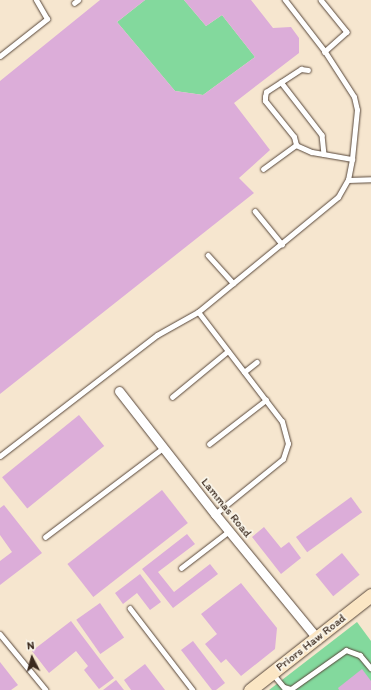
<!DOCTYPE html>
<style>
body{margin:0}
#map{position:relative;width:371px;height:690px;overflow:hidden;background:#f6e6cf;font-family:Itim,sans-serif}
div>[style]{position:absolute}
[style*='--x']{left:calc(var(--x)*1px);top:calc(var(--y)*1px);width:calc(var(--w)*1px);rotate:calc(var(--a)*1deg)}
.green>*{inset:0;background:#83d99d}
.building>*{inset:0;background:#dcadd9;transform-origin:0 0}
.roads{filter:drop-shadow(0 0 1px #574639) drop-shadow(0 0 1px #574639)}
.lane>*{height:4.5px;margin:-2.25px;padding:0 2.25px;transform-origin:2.25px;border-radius:2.25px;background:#fff}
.street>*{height:9px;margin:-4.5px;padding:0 4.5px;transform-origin:4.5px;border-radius:4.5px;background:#fff}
.secondary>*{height:13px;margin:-6.5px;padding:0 6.5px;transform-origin:6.5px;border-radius:6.5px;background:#fbe6c4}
span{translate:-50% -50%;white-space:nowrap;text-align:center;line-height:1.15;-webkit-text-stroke:3.5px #fbf7ec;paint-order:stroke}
.street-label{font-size:12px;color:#3b2a1e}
.north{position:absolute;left:12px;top:638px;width:40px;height:40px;-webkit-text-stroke:3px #fbf7ec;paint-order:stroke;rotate:354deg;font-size:11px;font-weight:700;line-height:16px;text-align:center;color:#3b2a1e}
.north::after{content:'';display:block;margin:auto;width:14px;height:18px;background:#3b2a1e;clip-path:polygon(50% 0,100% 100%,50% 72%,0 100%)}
</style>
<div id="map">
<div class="green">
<i style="clip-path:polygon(145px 0,184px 0,206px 26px,222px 15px,255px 57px,203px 95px,175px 91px,117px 22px)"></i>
<i style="clip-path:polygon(357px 622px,371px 641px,371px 690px,269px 690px)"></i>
</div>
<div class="building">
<i style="clip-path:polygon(100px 0,145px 0,117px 22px,175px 91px,203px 95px,255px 57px,222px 15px,206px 26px,184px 0,251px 0,273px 28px,291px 27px,299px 38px,299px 53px,234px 103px,270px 150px,239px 178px,254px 193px,0 394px,0 81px)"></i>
<i style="left:79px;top:415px;width:40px;height:99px;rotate:51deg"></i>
<i style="left:162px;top:490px;width:42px;height:120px;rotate:52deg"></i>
<i style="left:351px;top:497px;width:19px;height:68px;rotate:54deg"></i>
<i style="clip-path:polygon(4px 505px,42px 553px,0 585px,0 561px,12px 552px,0 535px,0 508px)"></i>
<i style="clip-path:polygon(264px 527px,281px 548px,289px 542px,301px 558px,281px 574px,252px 537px)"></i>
<i style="clip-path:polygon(187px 534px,195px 544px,158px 572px,174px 592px,210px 564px,218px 574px,173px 608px,142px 569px)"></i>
<i style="left:342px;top:553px;width:28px;height:34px;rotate:51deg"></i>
<i style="clip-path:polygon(140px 574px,161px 602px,150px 610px,137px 593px,123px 604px,115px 593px)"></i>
<i style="clip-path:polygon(241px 583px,277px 628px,275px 649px,241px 676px,226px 659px,221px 663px,205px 644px,217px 634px,201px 614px)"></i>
<i style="left:100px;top:603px;width:42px;height:29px;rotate:55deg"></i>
<i style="clip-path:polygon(71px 621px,114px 678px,99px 689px,84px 670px,88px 666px,76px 651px,49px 673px,32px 651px)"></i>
<i style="clip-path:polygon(193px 641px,225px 683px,216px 690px,212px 690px,181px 650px)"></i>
<i style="clip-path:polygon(0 662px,18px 685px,11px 690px,0 690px)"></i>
<i style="clip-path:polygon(145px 664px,165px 690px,131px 690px,124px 680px)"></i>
<i style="clip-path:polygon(362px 669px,371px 681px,371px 690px,339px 690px,338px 688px)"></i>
<i style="clip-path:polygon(116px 680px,124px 690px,103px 690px)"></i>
</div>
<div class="roads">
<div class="lane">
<i style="--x:321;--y:0;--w:41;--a:50.9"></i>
<i style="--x:347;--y:32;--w:30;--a:138"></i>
<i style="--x:74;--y:3;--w:5;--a:-37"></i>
<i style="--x:0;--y:56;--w:60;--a:-38.2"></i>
<i style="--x:47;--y:19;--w:22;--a:-120"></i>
<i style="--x:281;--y:82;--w:67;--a:52.3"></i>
<i style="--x:322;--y:135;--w:19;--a:84"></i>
<i style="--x:296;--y:145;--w:8;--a:-104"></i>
<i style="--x:294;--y:137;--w:46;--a:-128.9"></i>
<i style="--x:265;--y:101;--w:4;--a:-90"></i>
<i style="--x:265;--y:97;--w:5;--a:-79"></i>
<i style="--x:266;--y:92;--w:42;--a:-33.3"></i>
<i style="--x:301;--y:69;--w:7;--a:8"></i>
<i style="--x:263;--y:169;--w:41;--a:-36"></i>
<i style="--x:296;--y:145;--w:17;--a:24"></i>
<i style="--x:312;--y:152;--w:41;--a:9.9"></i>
<i style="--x:348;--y:180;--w:23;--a:-2"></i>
<i style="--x:255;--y:211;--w:43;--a:50.7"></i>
<i style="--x:208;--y:255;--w:38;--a:48"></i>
<i style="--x:244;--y:372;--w:16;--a:-38"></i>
<i style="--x:172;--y:397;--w:72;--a:-39.4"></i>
<i style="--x:209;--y:444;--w:72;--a:-37.7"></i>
<i style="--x:0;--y:456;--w:198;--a:-37.6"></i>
<i style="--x:157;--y:335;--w:47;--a:-29.3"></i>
<i style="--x:215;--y:514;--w:87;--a:-39"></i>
<i style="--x:283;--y:459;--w:16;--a:-72"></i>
<i style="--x:288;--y:444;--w:23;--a:-105"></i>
<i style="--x:282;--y:422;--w:138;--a:-127.4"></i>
<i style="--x:198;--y:312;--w:181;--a:-39.4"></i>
<i style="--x:338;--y:197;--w:20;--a:-60"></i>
<i style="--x:348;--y:180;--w:21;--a:-79"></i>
<i style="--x:352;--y:159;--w:49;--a:-84.2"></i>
<i style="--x:357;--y:110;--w:13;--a:-103"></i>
<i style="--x:354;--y:97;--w:54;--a:-122.8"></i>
<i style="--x:325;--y:52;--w:66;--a:-127.6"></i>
<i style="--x:45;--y:537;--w:148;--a:-37"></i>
<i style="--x:181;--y:568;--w:61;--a:-37.6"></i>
<i style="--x:130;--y:608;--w:103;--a:52.5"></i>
<i style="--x:0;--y:634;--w:72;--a:50.6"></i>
<i style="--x:273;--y:674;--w:17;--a:50"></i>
<i style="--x:284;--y:687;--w:7;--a:16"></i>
<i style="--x:291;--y:689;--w:67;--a:-35.3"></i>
<i style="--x:346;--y:650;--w:15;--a:20"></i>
<i style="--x:360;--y:655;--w:17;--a:50"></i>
</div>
<div class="street">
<i style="--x:119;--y:391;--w:156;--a:52"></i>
<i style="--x:215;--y:514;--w:161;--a:50.6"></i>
</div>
<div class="secondary">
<i style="--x:250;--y:690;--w:154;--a:-38.1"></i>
</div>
</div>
<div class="street-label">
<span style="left:226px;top:508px;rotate:51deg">Lammas Road</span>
<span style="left:311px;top:643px;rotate:-38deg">Priors Haw Road</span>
</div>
<div class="north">N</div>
</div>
